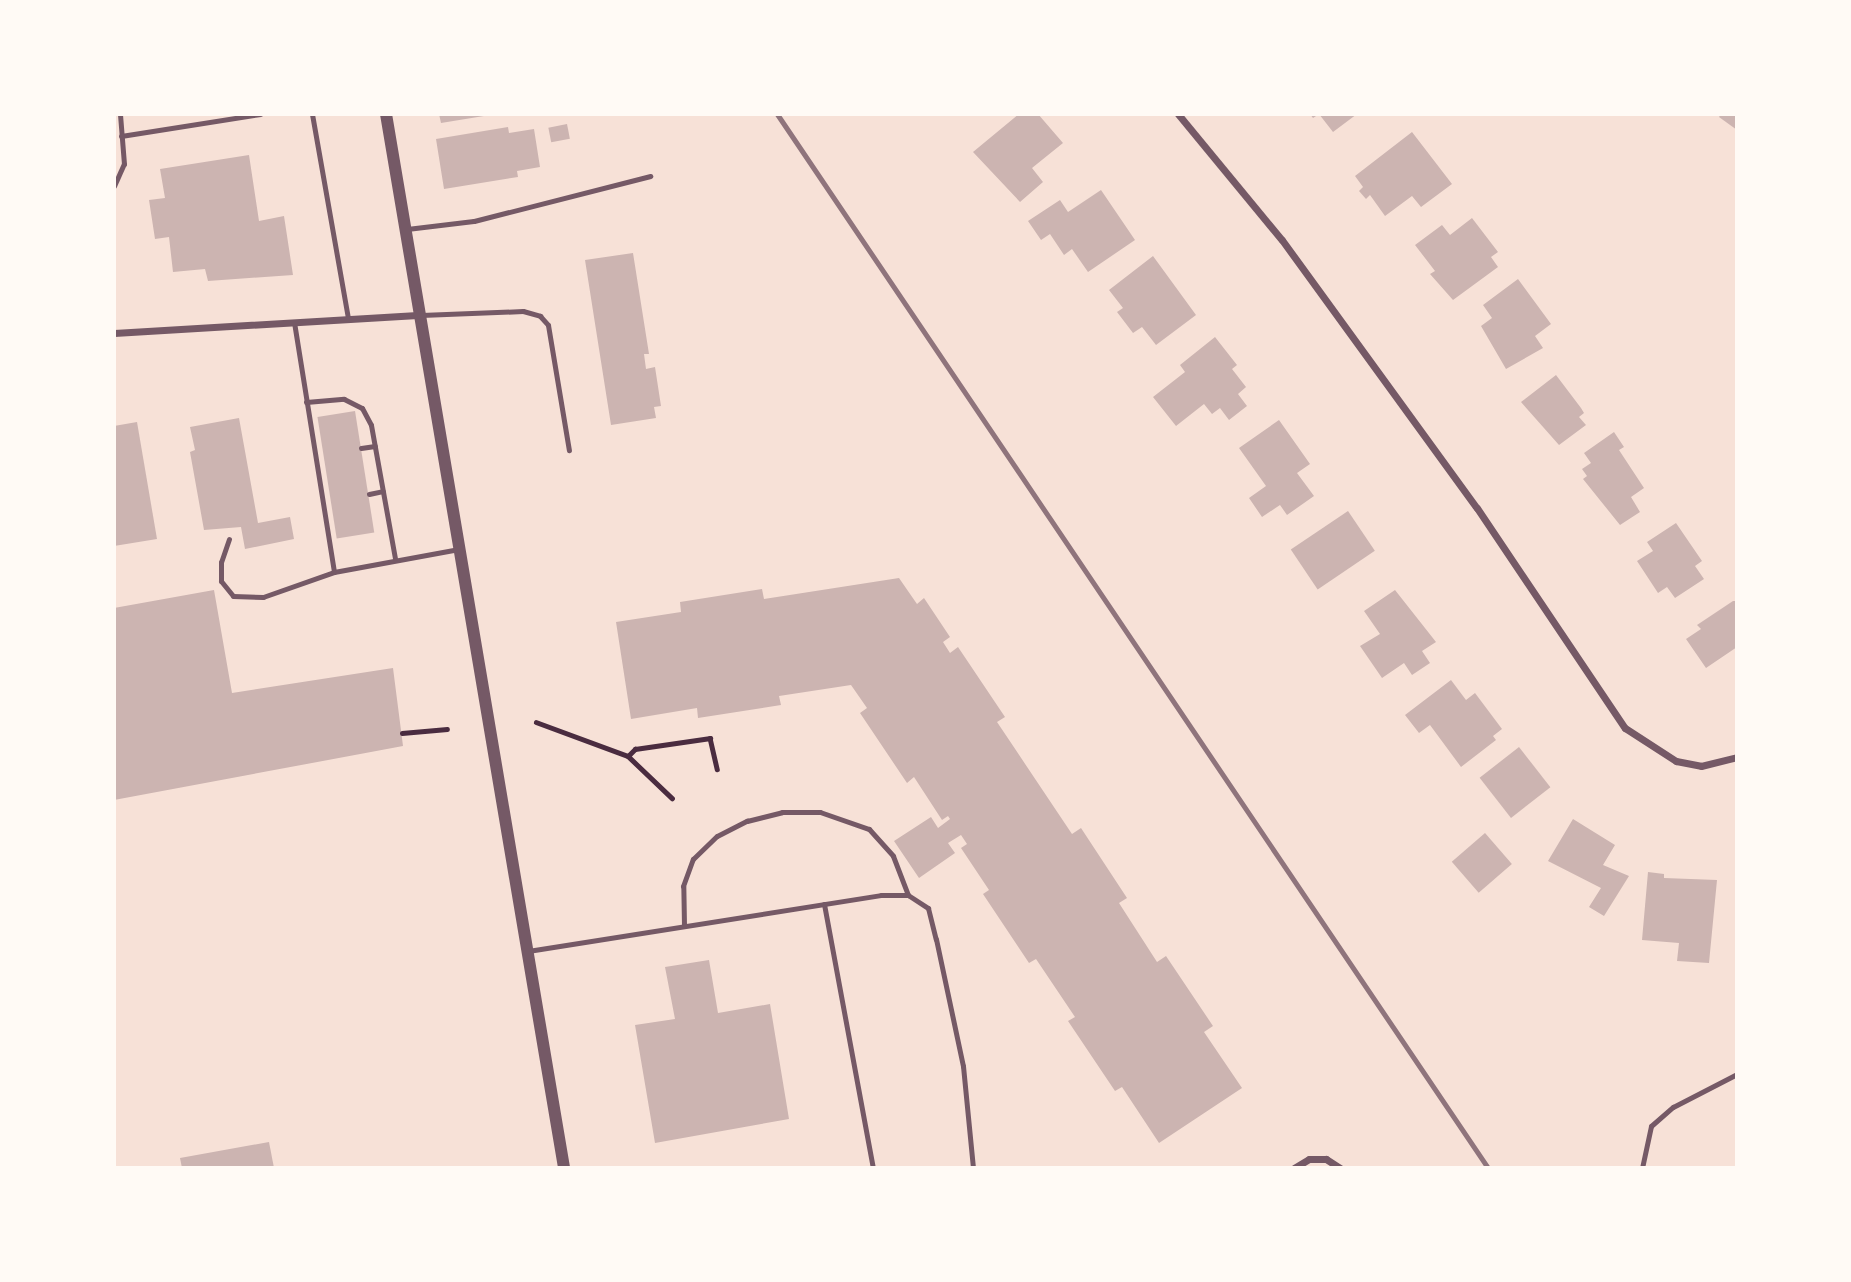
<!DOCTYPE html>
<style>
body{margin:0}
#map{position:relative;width:1851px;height:1282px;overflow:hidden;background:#f7e1d7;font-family:Manrope,sans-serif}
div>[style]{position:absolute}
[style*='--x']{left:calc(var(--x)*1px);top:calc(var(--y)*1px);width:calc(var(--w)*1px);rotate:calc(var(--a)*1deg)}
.building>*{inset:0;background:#ccb4b1;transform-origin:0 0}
.path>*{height:4.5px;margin:-2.25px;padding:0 2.25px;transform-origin:2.25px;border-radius:2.25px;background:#4a2c40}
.service>*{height:5px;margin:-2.5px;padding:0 2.5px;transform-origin:2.5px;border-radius:2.5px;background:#755966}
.minor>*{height:7px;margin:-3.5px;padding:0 3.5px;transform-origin:3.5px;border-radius:3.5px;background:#755966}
.tertiary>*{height:12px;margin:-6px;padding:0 6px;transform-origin:6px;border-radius:6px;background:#755966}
.rail>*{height:5px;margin:-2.5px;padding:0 2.5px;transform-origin:2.5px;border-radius:2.5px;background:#8f747c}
span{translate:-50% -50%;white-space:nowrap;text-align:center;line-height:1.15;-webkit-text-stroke:5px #fffaf5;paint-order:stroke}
.frame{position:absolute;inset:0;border:116px solid #fffaf5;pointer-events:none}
</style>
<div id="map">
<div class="building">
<i style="clip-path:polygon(439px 114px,490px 114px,490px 115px,441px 123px)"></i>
<i style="clip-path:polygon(1019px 114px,1038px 114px,1063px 143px,1032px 168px,1043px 182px,1020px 202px,973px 152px)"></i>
<i style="clip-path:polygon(1310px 114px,1357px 114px,1333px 132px,1319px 114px,1313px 118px)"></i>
<i style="clip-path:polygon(1721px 114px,1737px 114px,1737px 130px,1719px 117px)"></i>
<i style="left:567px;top:124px;width:15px;height:19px;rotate:79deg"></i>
<i style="clip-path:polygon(508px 127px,509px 133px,534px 129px,540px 167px,517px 171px,518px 177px,444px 189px,436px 139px)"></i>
<i style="clip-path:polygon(1412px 132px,1452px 184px,1421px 207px,1412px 196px,1385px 216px,1370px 195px,1366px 199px,1359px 191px,1363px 187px,1355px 176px)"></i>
<i style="clip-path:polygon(249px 155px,259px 221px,284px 216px,293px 275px,208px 281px,205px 269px,173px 272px,169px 237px,155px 239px,149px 200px,165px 198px,160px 169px)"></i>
<i style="clip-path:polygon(1101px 190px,1135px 240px,1088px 272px,1072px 249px,1064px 255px,1050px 234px,1041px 240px,1028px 221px,1060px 200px,1068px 212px)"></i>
<i style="clip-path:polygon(1472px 218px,1498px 252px,1491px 257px,1498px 267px,1453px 300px,1430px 274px,1435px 271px,1415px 245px,1442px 225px,1450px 235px)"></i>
<i style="clip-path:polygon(633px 253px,649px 354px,644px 354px,646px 369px,655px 367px,661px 406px,654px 407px,656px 418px,611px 425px,585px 260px)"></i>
<i style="clip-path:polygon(1153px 256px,1196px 315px,1156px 345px,1142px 327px,1133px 333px,1117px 312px,1123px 308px,1109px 290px)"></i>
<i style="clip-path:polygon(1518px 279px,1551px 324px,1535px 336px,1543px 348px,1506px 369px,1481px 326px,1492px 318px,1483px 305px)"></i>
<i style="clip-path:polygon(1215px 337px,1237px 365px,1232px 369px,1246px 387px,1238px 394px,1247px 406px,1229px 420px,1220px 408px,1212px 414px,1204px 404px,1176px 426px,1153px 397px,1185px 372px,1180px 365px)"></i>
<i style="clip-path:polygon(1556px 375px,1581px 408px,1584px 413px,1579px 417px,1586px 425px,1559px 445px,1521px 402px)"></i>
<i style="left:355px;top:411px;width:123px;height:38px;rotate:81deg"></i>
<i style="clip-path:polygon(239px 418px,258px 523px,290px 517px,294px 539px,245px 549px,241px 527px,204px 530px,190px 452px,195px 450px,190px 427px)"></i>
<i style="clip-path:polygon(1279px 420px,1310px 464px,1297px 473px,1314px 496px,1287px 515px,1280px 505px,1262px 517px,1249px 498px,1266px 486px,1239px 448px)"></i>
<i style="clip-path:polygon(137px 422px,157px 539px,114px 546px,114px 426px)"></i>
<i style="clip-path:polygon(1614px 432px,1624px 447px,1619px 450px,1644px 488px,1631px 497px,1640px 512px,1620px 525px,1583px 479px,1587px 476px,1582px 469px,1591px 463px,1584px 453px)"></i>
<i style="left:1348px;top:511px;width:48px;height:69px;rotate:56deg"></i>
<i style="clip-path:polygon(1676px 523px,1702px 561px,1695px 566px,1704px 579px,1675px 598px,1667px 587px,1658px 593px,1637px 561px,1653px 551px,1647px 542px)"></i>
<i style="clip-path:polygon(899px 578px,917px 604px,924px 598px,950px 637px,943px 642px,950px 653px,958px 647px,1005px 717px,997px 722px,1072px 834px,1081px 828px,1127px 898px,1119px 903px,1157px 962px,1166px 956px,1213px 1026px,1204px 1032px,1242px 1088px,1159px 1143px,1122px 1087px,1115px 1091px,1068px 1021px,1075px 1017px,1036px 959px,1029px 963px,983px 894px,989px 890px,961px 848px,967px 844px,961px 835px,948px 843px,955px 853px,919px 878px,894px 841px,931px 817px,938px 828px,950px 819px,948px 816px,942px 820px,914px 777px,907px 783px,860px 713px,867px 708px,851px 685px,779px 696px,781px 705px,698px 718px,697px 708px,631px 719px,616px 622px,681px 612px,680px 602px,762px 589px,764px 599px)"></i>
<i style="clip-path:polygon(214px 590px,232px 693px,393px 668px,403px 746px,114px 800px,114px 608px)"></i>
<i style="clip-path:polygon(1395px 590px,1436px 642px,1422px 651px,1430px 663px,1412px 675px,1404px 663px,1382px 678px,1360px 646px,1380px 634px,1364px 611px)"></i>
<i style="clip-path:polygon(1733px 601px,1737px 601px,1737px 647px,1706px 668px,1686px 639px,1701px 629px,1697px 625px)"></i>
<i style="clip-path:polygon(1451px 680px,1466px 700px,1475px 693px,1502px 729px,1493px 736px,1496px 740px,1461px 767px,1430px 725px,1419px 733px,1405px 715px)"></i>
<i style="left:1519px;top:747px;width:51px;height:50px;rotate:52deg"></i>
<i style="clip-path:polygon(1573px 819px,1615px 845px,1603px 865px,1629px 876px,1604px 916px,1589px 907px,1601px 888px,1548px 861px)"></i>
<i style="left:1485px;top:833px;width:41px;height:44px;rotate:49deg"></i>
<i style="clip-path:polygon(1648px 872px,1664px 874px,1664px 878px,1717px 880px,1709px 963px,1677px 961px,1679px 943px,1642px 940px)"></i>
<i style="clip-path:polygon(709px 960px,718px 1013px,770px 1004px,789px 1119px,655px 1143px,635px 1025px,675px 1019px,665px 967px)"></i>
<i style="clip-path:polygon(269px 1142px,274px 1168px,182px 1168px,180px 1158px)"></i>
</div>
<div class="path">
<i style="--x:536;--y:722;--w:98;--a:20.3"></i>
<i style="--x:628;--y:756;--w:61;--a:43.7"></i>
<i style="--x:402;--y:733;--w:45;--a:-5.1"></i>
<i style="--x:628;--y:756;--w:10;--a:-45"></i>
<i style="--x:635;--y:749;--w:76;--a:-8.3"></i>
<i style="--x:710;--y:738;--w:32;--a:77"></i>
</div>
<div class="service">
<i style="--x:312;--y:114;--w:208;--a:80"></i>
<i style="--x:121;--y:136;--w:141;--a:-9"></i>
<i style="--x:114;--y:186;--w:24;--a:-66"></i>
<i style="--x:124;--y:164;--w:50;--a:-94.6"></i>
<i style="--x:407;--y:229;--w:67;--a:-6.8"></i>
<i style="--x:474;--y:221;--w:182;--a:-14.3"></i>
<i style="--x:421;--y:315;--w:102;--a:-2.2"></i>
<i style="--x:523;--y:311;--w:18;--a:16"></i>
<i style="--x:540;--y:316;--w:12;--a:48"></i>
<i style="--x:548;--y:325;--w:127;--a:80.5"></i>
<i style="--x:294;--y:322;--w:253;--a:80.9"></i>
<i style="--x:334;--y:572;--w:127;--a:-10.4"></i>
<i style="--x:306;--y:402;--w:38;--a:-5"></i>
<i style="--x:344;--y:399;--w:20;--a:27"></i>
<i style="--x:362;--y:408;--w:19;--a:62"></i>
<i style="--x:371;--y:425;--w:135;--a:79.8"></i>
<i style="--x:361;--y:448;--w:14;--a:-8"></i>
<i style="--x:369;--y:494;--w:14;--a:-12"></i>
<i style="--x:229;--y:539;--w:24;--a:109"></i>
<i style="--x:221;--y:562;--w:19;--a:90"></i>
<i style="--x:221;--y:581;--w:19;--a:51"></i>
<i style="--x:233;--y:596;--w:30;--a:2"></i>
<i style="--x:263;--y:597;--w:75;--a:-19.4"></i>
<i style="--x:824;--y:904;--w:269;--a:79.5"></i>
<i style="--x:684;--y:925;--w:39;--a:-91"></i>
<i style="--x:683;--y:886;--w:29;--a:-70"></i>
<i style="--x:693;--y:859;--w:33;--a:-44"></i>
<i style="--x:717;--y:836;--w:34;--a:-27"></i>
<i style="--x:747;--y:821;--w:36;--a:-14"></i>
<i style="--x:782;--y:812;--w:38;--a:0"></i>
<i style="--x:820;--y:812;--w:52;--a:19.1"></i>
<i style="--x:869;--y:829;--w:36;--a:48"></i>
<i style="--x:893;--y:856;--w:42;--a:69"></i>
<i style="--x:528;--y:951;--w:357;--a:-9"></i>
<i style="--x:881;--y:895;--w:27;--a:0"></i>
<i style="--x:908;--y:895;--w:24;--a:33"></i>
<i style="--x:928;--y:908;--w:32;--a:76"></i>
<i style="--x:936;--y:939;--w:130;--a:78"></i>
<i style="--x:963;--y:1066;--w:102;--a:84.4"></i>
<i style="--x:1642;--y:1168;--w:43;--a:-77.9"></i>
<i style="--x:1651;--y:1126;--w:29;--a:-41"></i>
<i style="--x:1673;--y:1107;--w:72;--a:-27.3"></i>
</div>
<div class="minor">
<i style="--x:1178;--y:114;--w:163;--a:50.5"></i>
<i style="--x:1282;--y:240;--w:331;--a:54"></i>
<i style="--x:1477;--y:508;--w:265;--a:56.1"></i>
<i style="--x:1625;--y:728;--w:61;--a:32.9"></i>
<i style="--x:1676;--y:761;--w:25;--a:11"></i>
<i style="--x:1701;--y:766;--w:37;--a:-14"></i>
<i style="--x:114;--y:333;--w:304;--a:-3.4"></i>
<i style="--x:1294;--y:1168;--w:17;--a:-31"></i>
<i style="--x:1309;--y:1159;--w:17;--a:0"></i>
<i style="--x:1326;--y:1159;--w:17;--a:33"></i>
</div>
<div class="tertiary">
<i style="--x:386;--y:114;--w:1069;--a:80.41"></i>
</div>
<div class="rail">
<i style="--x:777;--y:114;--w:1271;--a:56"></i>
</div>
<div class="frame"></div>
</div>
